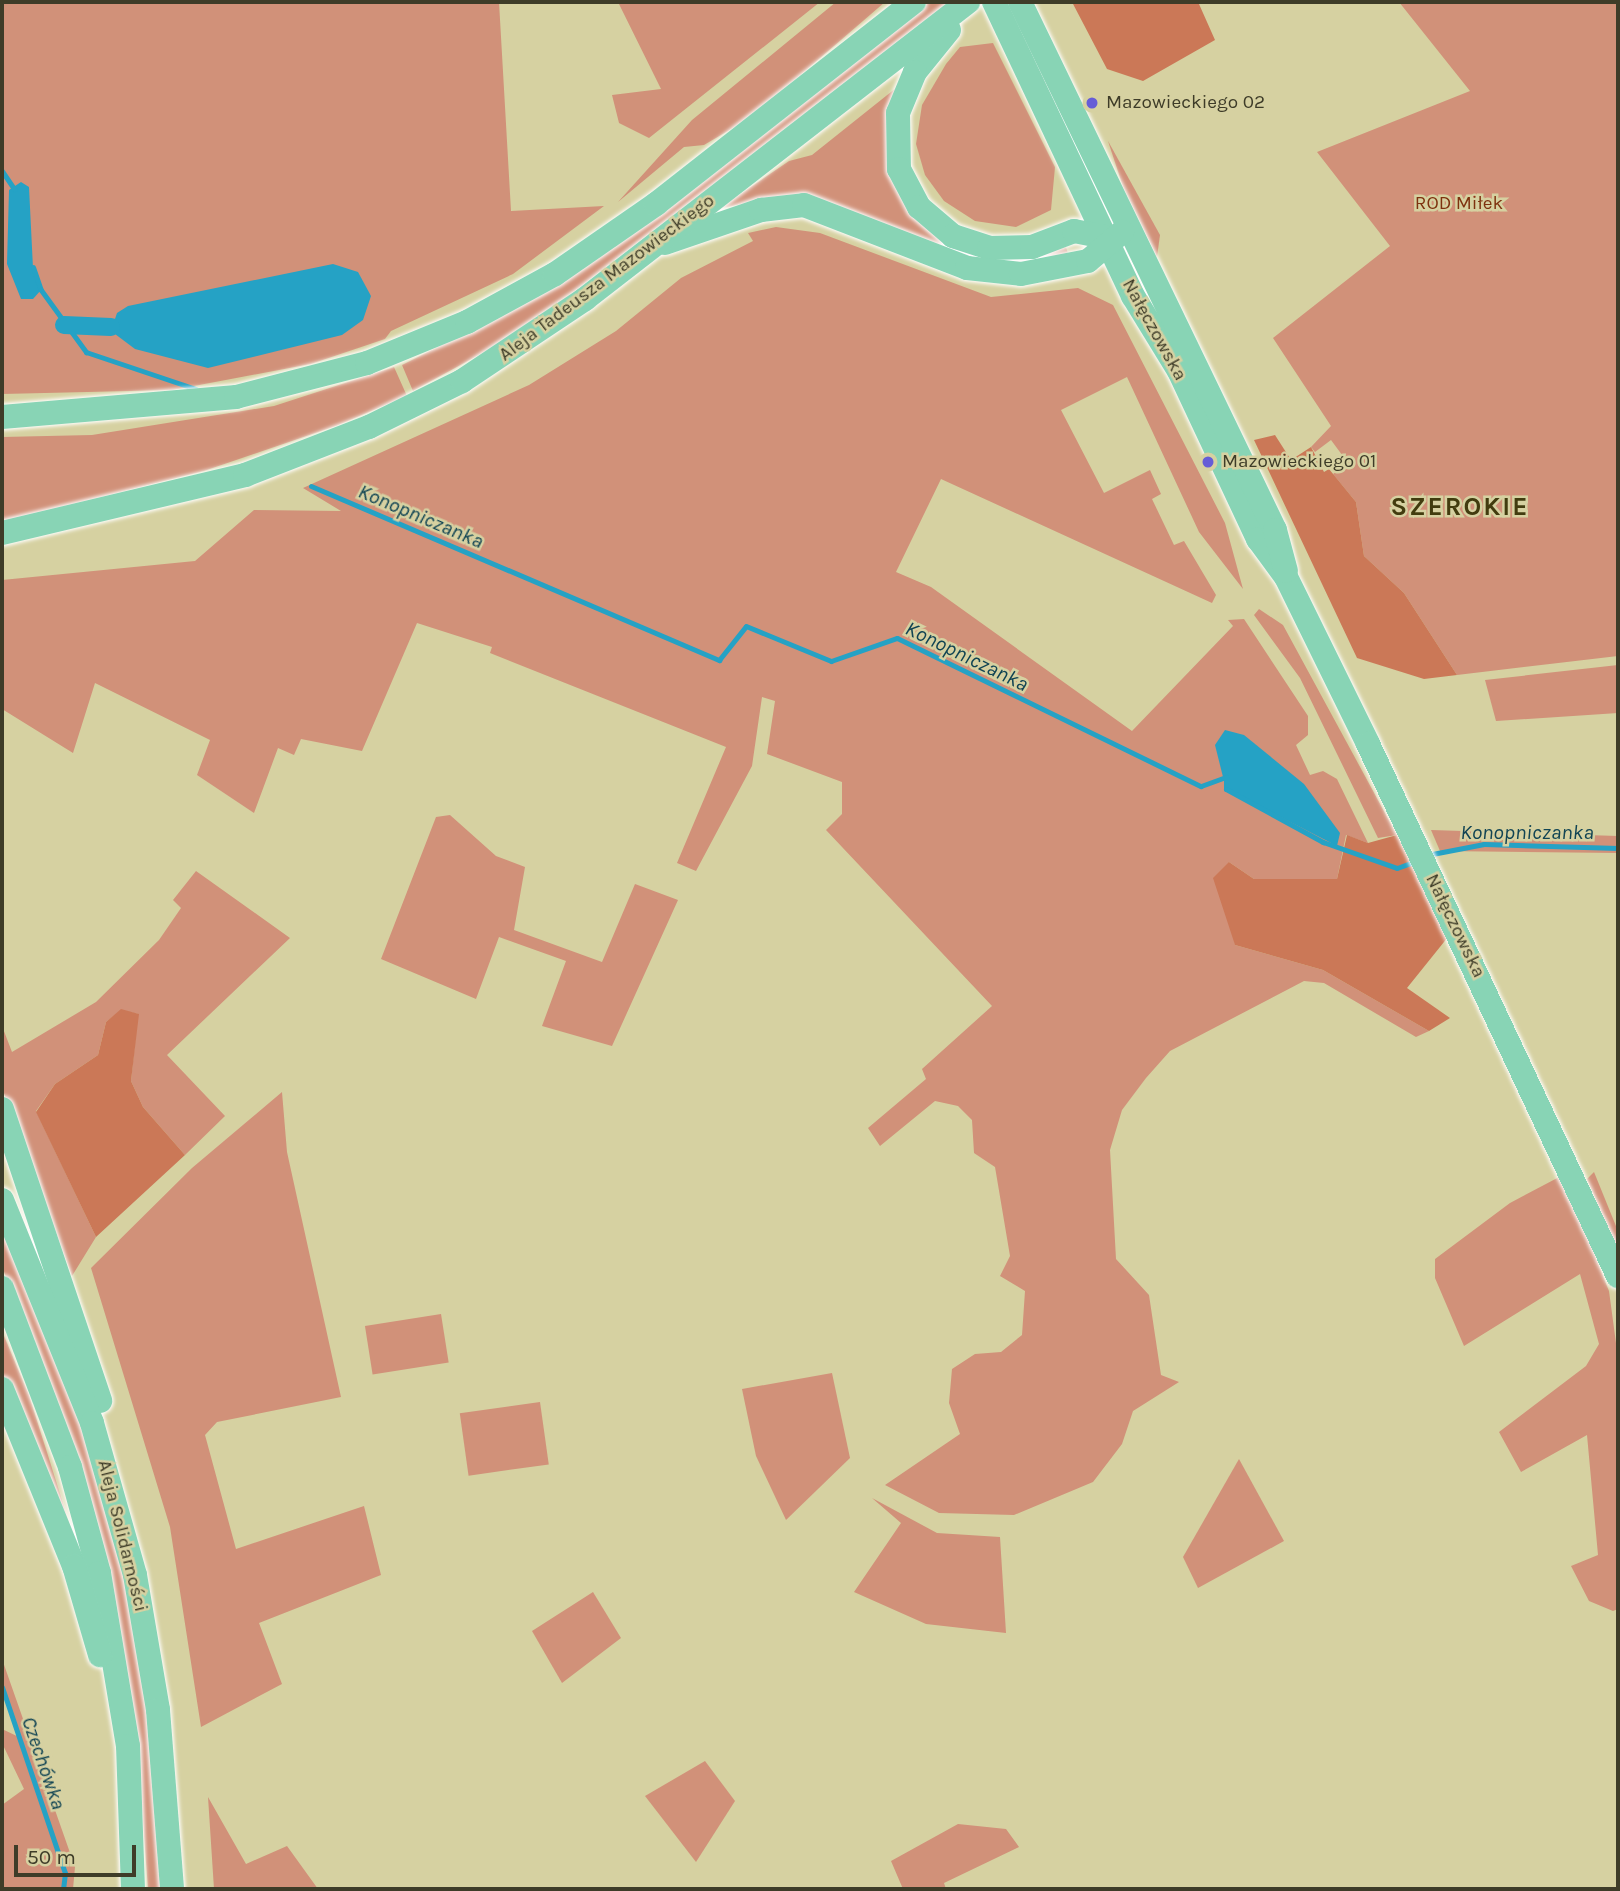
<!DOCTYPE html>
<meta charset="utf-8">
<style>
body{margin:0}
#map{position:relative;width:1620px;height:1891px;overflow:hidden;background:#d6d1a1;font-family:Karla,sans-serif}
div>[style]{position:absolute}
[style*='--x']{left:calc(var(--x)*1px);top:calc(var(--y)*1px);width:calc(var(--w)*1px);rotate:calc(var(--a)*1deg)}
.green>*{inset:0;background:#d19179;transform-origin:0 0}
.forest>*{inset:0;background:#cb7857}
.water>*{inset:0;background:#25a2c5}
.stream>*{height:5px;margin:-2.5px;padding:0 2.5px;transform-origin:2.5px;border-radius:2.5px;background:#25a2c5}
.canal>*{height:18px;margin:-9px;padding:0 9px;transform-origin:9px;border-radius:9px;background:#25a2c5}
.roads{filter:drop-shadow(0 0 2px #fff) drop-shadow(0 0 2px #fff)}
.major>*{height:24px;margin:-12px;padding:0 12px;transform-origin:12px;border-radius:12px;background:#88d4b5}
.dots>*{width:19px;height:19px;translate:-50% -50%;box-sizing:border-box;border:4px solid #d6d1a1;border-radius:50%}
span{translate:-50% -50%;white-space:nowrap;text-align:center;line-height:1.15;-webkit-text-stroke:5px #d6d1a1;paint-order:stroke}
.poi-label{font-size:19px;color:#3e3c28}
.left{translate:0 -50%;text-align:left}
.park-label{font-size:19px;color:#7e320f}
.street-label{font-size:19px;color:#3e3c28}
.water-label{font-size:21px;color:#114453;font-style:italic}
.district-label{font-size:26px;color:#423c0f;font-weight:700;letter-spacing:2px}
.frame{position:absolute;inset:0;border:4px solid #3e3c28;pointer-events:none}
.scale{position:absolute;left:14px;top:1845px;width:122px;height:32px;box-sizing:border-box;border:4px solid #3e3c28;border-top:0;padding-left:9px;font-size:21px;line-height:24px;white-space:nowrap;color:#3e3c28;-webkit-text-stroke:5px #d6d1a1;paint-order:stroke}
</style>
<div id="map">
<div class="green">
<i style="clip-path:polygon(2px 2px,499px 2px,511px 211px,604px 206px,513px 274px,391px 331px,385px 339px,311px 364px,173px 390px,2px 394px)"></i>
<i style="clip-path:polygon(618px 2px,820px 2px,649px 138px,619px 123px,612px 95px,661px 89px)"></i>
<i style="clip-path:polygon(836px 2px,885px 2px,752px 117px,704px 145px,684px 147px,618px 202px,692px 120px)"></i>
<i style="clip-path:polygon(930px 2px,950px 2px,523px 331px,413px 391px,402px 365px,469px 331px)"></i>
<i style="clip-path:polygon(1399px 2px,1618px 2px,1618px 656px,1457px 675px,1404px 593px,1364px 556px,1356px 502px,1333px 474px,1348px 463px,1331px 440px,1315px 452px,1311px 447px,1331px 426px,1273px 338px,1390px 246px,1317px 152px,1470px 91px)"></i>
<i style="clip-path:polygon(993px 43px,1055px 167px,1051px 210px,1016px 227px,975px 221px,944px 201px,925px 175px,916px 144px,922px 105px,946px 64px,960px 47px)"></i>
<i style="clip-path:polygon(896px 88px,918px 220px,1047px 252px,1066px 247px,1068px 254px,1004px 264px,951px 252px,827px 201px,781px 196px,718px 209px,789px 161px,812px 155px)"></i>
<i style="clip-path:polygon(1108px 141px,1160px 235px,1157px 257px,1123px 187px)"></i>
<i style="clip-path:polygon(776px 227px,820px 233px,991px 297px,1078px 288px,1113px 305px,1225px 523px,1243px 589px,1199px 532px,1127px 377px,1061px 410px,1104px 493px,1150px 470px,1161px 494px,1152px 499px,1174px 545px,1184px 541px,1216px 595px,1212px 603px,941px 479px,896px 572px,931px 587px,1132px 731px,1233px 626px,1228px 620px,1244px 619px,1308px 716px,1308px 735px,1296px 745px,1310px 775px,1323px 771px,1337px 779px,1368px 843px,1346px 835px,1337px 879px,1254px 879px,1229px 862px,1235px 945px,1323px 970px,1429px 1031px,1416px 1037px,1324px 983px,1304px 981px,1170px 1051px,1146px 1078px,1122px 1110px,1110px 1150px,1116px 1259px,1149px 1295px,1161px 1375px,1179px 1382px,1133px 1411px,1122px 1444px,1093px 1482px,1014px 1515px,939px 1513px,885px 1485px,960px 1434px,949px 1403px,952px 1369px,975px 1354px,1001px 1352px,1022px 1335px,1025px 1291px,1000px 1276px,1010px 1256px,995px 1167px,974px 1153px,972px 1120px,958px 1106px,935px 1101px,880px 1146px,868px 1128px,926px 1079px,922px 1069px,992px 1006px,826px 830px,842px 814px,842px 782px,767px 754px,775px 701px,762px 697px,752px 766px,696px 871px,677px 863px,726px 747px,490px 653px,492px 647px,417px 623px,362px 751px,301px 739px,294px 755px,278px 748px,254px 813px,197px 775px,210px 740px,95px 683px,73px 753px,2px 709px,2px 580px,195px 561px,254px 510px,341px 511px,303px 488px,529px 385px,616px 331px,681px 278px,753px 241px,748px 233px)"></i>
<i style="clip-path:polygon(394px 367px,407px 396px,336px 426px,204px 471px,2px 522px,2px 437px,92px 435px,274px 406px)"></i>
<i style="clip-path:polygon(1259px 609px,1283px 625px,1397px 835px,1378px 838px,1300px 678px,1254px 615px)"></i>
<i style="clip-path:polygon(1618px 665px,1618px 713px,1496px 721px,1485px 680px)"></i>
<i style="clip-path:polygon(450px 815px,496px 856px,525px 867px,514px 930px,602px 962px,635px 884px,678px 900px,612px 1046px,542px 1026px,566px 961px,499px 937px,476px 999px,381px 959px,436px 817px)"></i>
<i style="clip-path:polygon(1431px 830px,1618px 836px,1618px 853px,1440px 851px)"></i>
<i style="clip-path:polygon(196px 871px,290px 938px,167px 1055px,225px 1116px,185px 1155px,143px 1107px,131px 1081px,138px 1014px,121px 1010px,106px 1022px,98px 1055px,55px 1084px,36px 1111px,96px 1237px,72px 1276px,2px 1088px,2px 1026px,12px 1052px,96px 1002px,159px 940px,181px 908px,173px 900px)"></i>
<i style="clip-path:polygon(282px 1092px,287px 1152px,341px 1397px,217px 1422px,205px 1435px,236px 1549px,364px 1506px,381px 1575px,259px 1623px,282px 1684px,201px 1727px,170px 1527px,91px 1268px,192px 1168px)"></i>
<i style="clip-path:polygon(1594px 1172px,1618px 1231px,1618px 1253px,1587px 1179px)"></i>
<i style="clip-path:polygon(1563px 1175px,1609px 1291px,1618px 1358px,1618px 1609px,1613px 1611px,1589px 1601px,1571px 1566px,1598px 1555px,1587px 1435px,1521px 1472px,1499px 1432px,1586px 1366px,1599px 1344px,1580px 1274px,1464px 1346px,1435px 1278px,1435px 1259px,1510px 1203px)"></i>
<i style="clip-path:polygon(2px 1226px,91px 1451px,122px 1565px,153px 1745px,162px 1889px,148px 1889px,136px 1730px,106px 1565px,2px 1266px)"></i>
<i style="left:441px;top:1314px;width:49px;height:77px;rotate:81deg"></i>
<i style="clip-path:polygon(2px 1331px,29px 1395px,79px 1554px,2px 1375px)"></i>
<i style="clip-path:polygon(832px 1373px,850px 1458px,786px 1520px,756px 1456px,742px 1389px)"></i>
<i style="left:540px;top:1402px;width:63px;height:81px;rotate:82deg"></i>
<i style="clip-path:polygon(1239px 1459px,1284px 1541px,1198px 1588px,1183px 1557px)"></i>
<i style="clip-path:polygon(872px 1498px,937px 1533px,1000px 1537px,1006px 1633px,926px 1624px,854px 1592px,901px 1523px)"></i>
<i style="clip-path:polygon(593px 1592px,621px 1638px,562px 1683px,532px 1631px)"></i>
<i style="clip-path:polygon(2px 1659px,75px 1867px,73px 1889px,2px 1889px,2px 1805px,24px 1789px,2px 1743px,2px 1729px,21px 1738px,2px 1687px)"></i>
<i style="clip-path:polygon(705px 1761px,735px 1801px,696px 1862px,645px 1796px)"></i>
<i style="clip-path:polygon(208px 1797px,246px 1864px,287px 1846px,318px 1889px,214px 1889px)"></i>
<i style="clip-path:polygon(958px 1824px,1006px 1829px,1019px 1847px,944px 1883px,946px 1889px,903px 1889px,891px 1861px)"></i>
</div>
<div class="forest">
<i style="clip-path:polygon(1072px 2px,1204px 2px,1199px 4px,1215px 40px,1143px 81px,1107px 69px)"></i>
<i style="clip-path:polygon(1275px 435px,1291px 460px,1311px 447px,1324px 472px,1329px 469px,1356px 502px,1364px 556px,1404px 593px,1457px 675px,1424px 679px,1357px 658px,1254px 440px)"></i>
<i style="clip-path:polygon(1347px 835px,1368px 843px,1397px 835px,1448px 937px,1407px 988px,1450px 1018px,1429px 1031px,1323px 970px,1235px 945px,1213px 878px,1229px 862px,1254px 879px,1337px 879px)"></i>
<i style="clip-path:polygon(121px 1009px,139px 1014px,131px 1081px,143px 1107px,185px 1155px,96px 1237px,36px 1112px,55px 1084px,98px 1055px,106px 1022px)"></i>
</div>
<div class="water">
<i style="clip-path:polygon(21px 182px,29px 187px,33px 268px,41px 290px,33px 299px,21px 299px,7px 264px,9px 190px)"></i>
<i style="clip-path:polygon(333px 264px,358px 272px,371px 296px,363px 320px,342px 335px,208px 368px,135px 349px,111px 331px,117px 313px,128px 306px)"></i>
<i style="clip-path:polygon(1225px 730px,1244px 735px,1304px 784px,1340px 833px,1337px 846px,1226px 789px,1215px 745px)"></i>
</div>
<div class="stream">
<i style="--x:2;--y:171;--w:22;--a:56"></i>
<i style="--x:33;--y:267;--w:24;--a:71"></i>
<i style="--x:41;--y:290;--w:77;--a:54"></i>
<i style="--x:86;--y:352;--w:116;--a:18.6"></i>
<i style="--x:311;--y:486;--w:444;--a:23.1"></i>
<i style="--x:719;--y:660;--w:43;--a:-51.5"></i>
<i style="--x:746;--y:626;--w:92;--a:22.4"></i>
<i style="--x:831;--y:661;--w:70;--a:-19.2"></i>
<i style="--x:897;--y:638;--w:338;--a:26"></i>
<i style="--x:1201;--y:786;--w:27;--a:-20"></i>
<i style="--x:1226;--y:777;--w:12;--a:90"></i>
<i style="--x:1226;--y:789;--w:111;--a:28.7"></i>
<i style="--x:1323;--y:842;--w:78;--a:19.4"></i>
<i style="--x:1397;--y:868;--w:20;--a:-20"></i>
<i style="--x:1427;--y:855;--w:58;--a:-10.9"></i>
<i style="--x:1484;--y:844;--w:134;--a:1.7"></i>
<i style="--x:2;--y:1687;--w:196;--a:71.3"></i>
<i style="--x:65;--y:1873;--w:16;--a:97"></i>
</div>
<div class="canal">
<i style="--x:64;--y:325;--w:47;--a:2.4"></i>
</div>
<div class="roads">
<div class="major">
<i style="--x:994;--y:2;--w:325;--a:64.7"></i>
<i style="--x:1133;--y:296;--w:88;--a:58.5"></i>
<i style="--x:1179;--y:371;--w:186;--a:64.8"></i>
<i style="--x:1258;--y:539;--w:47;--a:53.6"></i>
<i style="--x:1286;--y:577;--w:186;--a:63.8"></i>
<i style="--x:1368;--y:744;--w:588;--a:64.83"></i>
<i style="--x:1020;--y:2;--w:586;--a:64.22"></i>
<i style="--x:1275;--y:530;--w:42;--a:75"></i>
<i style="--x:949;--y:30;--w:54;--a:129"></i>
<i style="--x:915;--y:72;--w:44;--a:112.5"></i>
<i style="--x:898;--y:113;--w:56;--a:89"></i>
<i style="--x:899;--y:169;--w:43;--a:62.2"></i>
<i style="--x:919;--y:207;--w:45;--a:40.5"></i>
<i style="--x:953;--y:236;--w:38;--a:18"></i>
<i style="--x:989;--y:248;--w:43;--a:-1.3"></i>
<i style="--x:1032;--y:247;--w:45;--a:-20.9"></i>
<i style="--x:1074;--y:231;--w:36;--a:11"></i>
<i style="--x:665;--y:243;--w:102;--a:-19"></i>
<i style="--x:761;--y:210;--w:43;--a:-6.6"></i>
<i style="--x:804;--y:205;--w:175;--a:21.1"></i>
<i style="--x:967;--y:268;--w:54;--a:6.3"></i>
<i style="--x:1021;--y:274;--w:68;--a:-11"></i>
<i style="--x:1088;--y:261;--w:45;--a:-40.5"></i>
<i style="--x:2;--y:417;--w:235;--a:-4.9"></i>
<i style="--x:236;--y:397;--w:135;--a:-14.5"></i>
<i style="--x:367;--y:363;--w:108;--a:-22.3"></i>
<i style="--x:467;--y:322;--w:100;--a:-28.6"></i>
<i style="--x:555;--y:274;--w:123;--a:-34.7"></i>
<i style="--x:656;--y:204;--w:328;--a:-38.1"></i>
<i style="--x:2;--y:533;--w:250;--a:-13.4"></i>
<i style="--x:245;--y:475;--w:133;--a:-21.2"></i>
<i style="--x:369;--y:427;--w:104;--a:-26.3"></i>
<i style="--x:462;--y:381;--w:148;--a:-33.7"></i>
<i style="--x:585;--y:299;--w:485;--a:-37.8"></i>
<i style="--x:2;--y:1109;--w:308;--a:71.4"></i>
<i style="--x:2;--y:1200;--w:240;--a:68"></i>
<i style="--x:92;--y:1423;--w:158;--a:74.2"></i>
<i style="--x:135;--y:1575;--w:137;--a:80.3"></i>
<i style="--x:158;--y:1710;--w:180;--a:85.5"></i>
<i style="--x:2;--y:1288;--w:191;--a:69.2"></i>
<i style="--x:70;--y:1467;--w:110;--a:74.7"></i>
<i style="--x:99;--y:1573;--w:175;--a:80.5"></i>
<i style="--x:128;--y:1746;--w:143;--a:88"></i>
<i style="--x:2;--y:1389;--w:191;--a:67.9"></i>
<i style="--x:74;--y:1566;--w:93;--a:73.7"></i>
</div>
</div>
<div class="dots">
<i style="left:1092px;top:103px;background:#665dd7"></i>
<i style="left:1208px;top:462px;background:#665dd7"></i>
</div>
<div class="poi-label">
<span class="left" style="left:1106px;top:103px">Mazowieckiego 02</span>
<span class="left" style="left:1222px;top:462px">Mazowieckiego 01</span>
</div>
<div class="park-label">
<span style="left:1459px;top:204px">ROD Miłek</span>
</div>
<div class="street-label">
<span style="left:607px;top:278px;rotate:-37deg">Aleja Tadeusza Mazowieckiego</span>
<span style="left:1154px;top:330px;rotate:61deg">Nałęczowska</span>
<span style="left:1455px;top:926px;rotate:64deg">Nałęczowska</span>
<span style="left:122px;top:1536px;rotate:76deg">Aleja Solidarności</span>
</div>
<div class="water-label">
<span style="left:421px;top:516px;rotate:23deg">Konopniczanka</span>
<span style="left:967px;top:656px;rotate:26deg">Konopniczanka</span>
<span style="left:1527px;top:832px">Konopniczanka</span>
<span style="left:44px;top:1763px;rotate:71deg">Czechówka</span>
</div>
<div class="district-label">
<span style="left:1460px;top:507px">SZEROKIE</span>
</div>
<div class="frame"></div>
<div class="scale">50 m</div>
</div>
